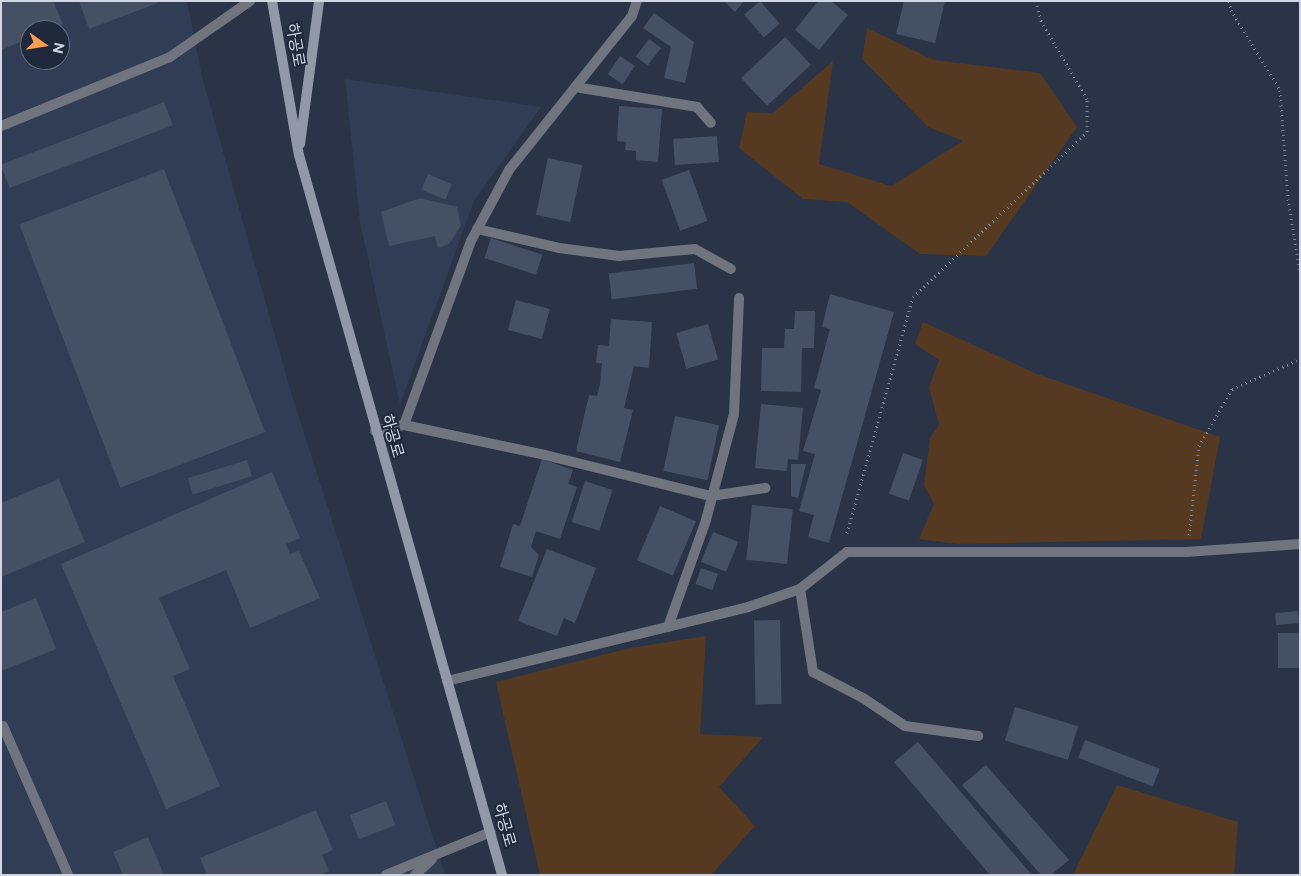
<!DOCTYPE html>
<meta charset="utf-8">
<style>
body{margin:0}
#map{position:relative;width:1301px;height:876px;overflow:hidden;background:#2a3446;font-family:Raleway,"Noto Sans KR",sans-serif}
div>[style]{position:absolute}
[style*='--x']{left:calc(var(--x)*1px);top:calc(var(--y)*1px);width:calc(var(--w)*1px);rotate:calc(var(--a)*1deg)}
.built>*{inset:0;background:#303d55}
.green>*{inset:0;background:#563921}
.building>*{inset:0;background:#465064;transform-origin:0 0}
.path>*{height:3px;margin-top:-1.5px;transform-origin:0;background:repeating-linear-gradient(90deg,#7b8493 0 1px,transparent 0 5px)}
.lane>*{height:10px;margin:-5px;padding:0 5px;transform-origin:5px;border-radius:5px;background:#6f747e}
.street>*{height:10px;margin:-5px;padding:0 5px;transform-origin:5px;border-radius:5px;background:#6f747e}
.secondary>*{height:10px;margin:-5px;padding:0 5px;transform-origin:5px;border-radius:5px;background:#9199a8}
span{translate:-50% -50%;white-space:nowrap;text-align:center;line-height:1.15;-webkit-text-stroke:4px #20293b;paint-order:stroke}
.street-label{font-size:16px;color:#d0d7e3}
.frame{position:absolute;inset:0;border:2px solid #d0d7e3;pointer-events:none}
.north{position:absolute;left:20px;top:20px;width:50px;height:50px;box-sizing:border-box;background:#20293b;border:1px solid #666f7e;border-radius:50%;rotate:103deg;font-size:14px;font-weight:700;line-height:20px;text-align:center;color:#d0d7e3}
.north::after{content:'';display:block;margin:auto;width:18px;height:22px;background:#fb9e50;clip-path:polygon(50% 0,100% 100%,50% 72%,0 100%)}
</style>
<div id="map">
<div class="built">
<i style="clip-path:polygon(evenodd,1px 1px,187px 1px,202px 77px,290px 389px,445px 875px,1px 875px,1px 1px,30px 30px,60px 30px,60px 60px,30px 60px,30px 30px)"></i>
<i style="clip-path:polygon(345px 79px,541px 107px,474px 201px,400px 404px,360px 222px)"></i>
</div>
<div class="green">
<i style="clip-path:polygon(867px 28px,934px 60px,1040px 73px,1077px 127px,986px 256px,920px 254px,847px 202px,803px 199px,739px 148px,747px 112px,773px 113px,833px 61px,819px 164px,891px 186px,963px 141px,928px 127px,862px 59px)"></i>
<i style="clip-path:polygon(923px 322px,1037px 374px,1220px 437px,1201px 539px,957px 544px,919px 539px,934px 504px,924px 486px,930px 438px,939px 425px,929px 387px,939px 360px,915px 344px)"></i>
<i style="clip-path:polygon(706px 636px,700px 734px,763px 737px,719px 787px,755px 826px,711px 875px,540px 875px,496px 682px,630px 648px)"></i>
<i style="clip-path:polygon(1117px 785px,1238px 822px,1234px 875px,1073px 875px)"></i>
</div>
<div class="building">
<i style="clip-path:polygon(1px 1px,53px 1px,63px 24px,48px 30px,30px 30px,30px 38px,1px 50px)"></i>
<i style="clip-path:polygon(79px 1px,163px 1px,89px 29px)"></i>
<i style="clip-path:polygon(724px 1px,744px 1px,735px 12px)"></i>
<i style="left:760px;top:1px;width:30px;height:21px;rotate:49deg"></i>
<i style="clip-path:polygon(818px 1px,831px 1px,848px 15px,819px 50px,795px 30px)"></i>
<i style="clip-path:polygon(904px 1px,945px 1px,935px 43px,896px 34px)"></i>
<i style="clip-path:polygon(654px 13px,694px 42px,685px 83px,664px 78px,671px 47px,643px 28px)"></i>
<i style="left:785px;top:37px;width:38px;height:60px;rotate:47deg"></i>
<i style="left:649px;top:39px;width:15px;height:22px;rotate:37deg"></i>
<i style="left:620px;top:56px;width:18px;height:22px;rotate:34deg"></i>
<i style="left:164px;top:102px;width:25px;height:175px;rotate:69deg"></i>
<i style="clip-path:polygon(619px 106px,662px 109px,658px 162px,636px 160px,636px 151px,625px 150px,626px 142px,617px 141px)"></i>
<i style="left:717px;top:136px;width:26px;height:44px;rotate:86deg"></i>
<i style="left:548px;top:158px;width:35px;height:58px;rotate:12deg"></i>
<i style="left:164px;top:169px;width:282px;height:155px;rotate:69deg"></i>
<i style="left:689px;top:170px;width:54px;height:29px;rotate:70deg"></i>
<i style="left:428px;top:174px;width:26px;height:17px;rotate:23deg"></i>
<i style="clip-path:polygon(420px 198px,457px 207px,461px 226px,449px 244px,438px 248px,435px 236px,389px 246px,381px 212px)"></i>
<i style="left:491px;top:238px;width:54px;height:21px;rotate:18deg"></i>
<i style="left:694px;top:263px;width:26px;height:86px;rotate:83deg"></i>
<i style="clip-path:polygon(830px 294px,894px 312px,829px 543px,808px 537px,814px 515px,799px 511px,815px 454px,803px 451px,821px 390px,814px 388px,830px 329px,822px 327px)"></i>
<i style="left:516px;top:300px;width:35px;height:31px;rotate:15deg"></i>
<i style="clip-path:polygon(795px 311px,815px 311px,814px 348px,802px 348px,801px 392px,761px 391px,762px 348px,784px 348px,785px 329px,794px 329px)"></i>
<i style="clip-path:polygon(611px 319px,652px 322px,649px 368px,634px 366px,624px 408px,633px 410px,620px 462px,576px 451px,589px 395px,597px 396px,600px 384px,602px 363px,596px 363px,598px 345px,609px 346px)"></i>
<i style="left:708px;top:324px;width:37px;height:33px;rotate:74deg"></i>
<i style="clip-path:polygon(761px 404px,803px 408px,798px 460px,788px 459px,787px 471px,755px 468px)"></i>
<i style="left:675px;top:416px;width:45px;height:56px;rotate:12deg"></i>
<i style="left:903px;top:453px;width:21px;height:43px;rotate:19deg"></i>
<i style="clip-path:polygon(542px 459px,573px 470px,568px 484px,577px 487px,560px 539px,536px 531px,531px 547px,539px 555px,532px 577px,500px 567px,513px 524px,520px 526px)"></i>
<i style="left:247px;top:460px;width:17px;height:62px;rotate:73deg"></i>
<i style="clip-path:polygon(791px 464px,806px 464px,798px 498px,791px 496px)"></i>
<i style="clip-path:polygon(272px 472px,300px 538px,286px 544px,290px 554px,299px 551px,320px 598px,250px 628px,226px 570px,159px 598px,190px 669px,173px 676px,220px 786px,166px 809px,61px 564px)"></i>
<i style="clip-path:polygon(59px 479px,85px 542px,1px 577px,1px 503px)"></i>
<i style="left:585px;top:481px;width:29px;height:43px;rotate:18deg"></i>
<i style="left:752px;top:505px;width:41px;height:55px;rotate:6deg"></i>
<i style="left:660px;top:506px;width:39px;height:59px;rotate:23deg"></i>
<i style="left:713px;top:532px;width:27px;height:32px;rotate:22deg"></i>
<i style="clip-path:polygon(547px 549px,596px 568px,575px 623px,564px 618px,557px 636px,518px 621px)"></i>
<i style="left:701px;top:568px;width:18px;height:17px;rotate:19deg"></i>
<i style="clip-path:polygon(36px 598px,56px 649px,1px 671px,1px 612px)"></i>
<i style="left:1298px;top:611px;width:12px;height:23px;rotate:85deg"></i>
<i style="left:780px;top:620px;width:84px;height:26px;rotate:89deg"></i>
<i style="left:1300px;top:633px;width:35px;height:22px;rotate:90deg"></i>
<i style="left:1015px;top:707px;width:66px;height:35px;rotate:17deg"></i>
<i style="left:1085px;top:740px;width:80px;height:19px;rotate:21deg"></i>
<i style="clip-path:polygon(918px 742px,1032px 875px,990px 875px,894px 762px)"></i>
<i style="clip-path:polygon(986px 765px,1069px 860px,1051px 875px,1041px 875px,962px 785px)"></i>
<i style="left:386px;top:801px;width:26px;height:39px;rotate:69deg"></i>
<i style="clip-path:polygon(316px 810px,333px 850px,322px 855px,329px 871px,320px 875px,207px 875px,200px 858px)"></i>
<i style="clip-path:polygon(148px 837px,164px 875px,123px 875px,113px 852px)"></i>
</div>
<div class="path">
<i style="--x:1229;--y:1;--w:9;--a:77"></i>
<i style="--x:1231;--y:10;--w:94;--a:58.5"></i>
<i style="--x:1280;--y:90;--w:109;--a:85.8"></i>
<i style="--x:1288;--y:199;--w:74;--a:80.7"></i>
<i style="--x:847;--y:533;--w:245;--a:-74.4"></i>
<i style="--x:913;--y:297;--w:240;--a:-43.5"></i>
<i style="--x:1087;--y:132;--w:33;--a:-90"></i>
<i style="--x:1087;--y:99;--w:91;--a:-120.5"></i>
<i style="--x:1041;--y:21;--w:21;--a:-104"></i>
<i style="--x:1189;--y:535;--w:90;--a:-83.6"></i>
<i style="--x:1199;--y:446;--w:66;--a:-59.9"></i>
<i style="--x:1232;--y:389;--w:74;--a:-23.8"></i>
</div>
<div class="lane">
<i style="--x:575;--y:87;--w:124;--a:9.3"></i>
<i style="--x:697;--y:107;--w:21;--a:49"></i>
<i style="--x:1;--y:126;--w:183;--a:-22.2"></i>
<i style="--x:170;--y:57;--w:98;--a:-35"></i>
<i style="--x:800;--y:589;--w:84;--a:81.1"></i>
<i style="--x:813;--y:672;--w:56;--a:27.5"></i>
<i style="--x:863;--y:698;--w:50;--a:33.7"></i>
<i style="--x:905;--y:726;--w:74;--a:7.8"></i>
<i style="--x:668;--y:627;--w:114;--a:-70.4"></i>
<i style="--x:706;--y:520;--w:110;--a:-75.2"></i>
<i style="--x:734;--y:414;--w:116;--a:-87.5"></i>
<i style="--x:3;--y:726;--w:163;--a:66.4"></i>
<i style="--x:386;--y:875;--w:113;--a:-22.3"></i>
<i style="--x:415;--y:875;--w:23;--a:-43"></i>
</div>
<div class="street">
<i style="--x:477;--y:229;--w:84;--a:13"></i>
<i style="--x:559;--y:248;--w:61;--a:7.6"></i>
<i style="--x:619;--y:256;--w:76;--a:-5.3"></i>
<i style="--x:695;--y:249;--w:41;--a:29.1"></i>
<i style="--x:404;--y:425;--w:144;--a:12"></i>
<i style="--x:545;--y:455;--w:171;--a:13.9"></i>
<i style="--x:711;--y:496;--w:55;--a:-8.4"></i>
<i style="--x:375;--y:431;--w:30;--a:-12"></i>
<i style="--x:404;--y:425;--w:196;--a:-70"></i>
<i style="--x:471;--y:241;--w:81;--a:-61.8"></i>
<i style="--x:509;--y:170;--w:197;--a:-51.4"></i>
<i style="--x:632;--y:16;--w:16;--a:-72"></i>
<i style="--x:447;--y:681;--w:310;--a:-13.8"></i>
<i style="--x:748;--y:607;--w:55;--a:-19.1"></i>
<i style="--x:800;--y:589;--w:60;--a:-38.2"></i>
<i style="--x:847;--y:552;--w:339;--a:0"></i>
<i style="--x:1186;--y:552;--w:114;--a:-4"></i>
</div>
<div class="secondary">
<i style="--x:272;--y:1;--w:156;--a:80.1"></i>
<i style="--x:299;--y:155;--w:748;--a:74.25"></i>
<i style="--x:300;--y:144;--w:144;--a:-82.4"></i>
</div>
<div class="street-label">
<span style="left:295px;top:45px;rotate:80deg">하공로</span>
<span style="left:392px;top:436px;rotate:74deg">하공로</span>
<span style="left:504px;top:825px;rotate:74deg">하공로</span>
</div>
<div class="frame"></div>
<div class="north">N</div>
</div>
